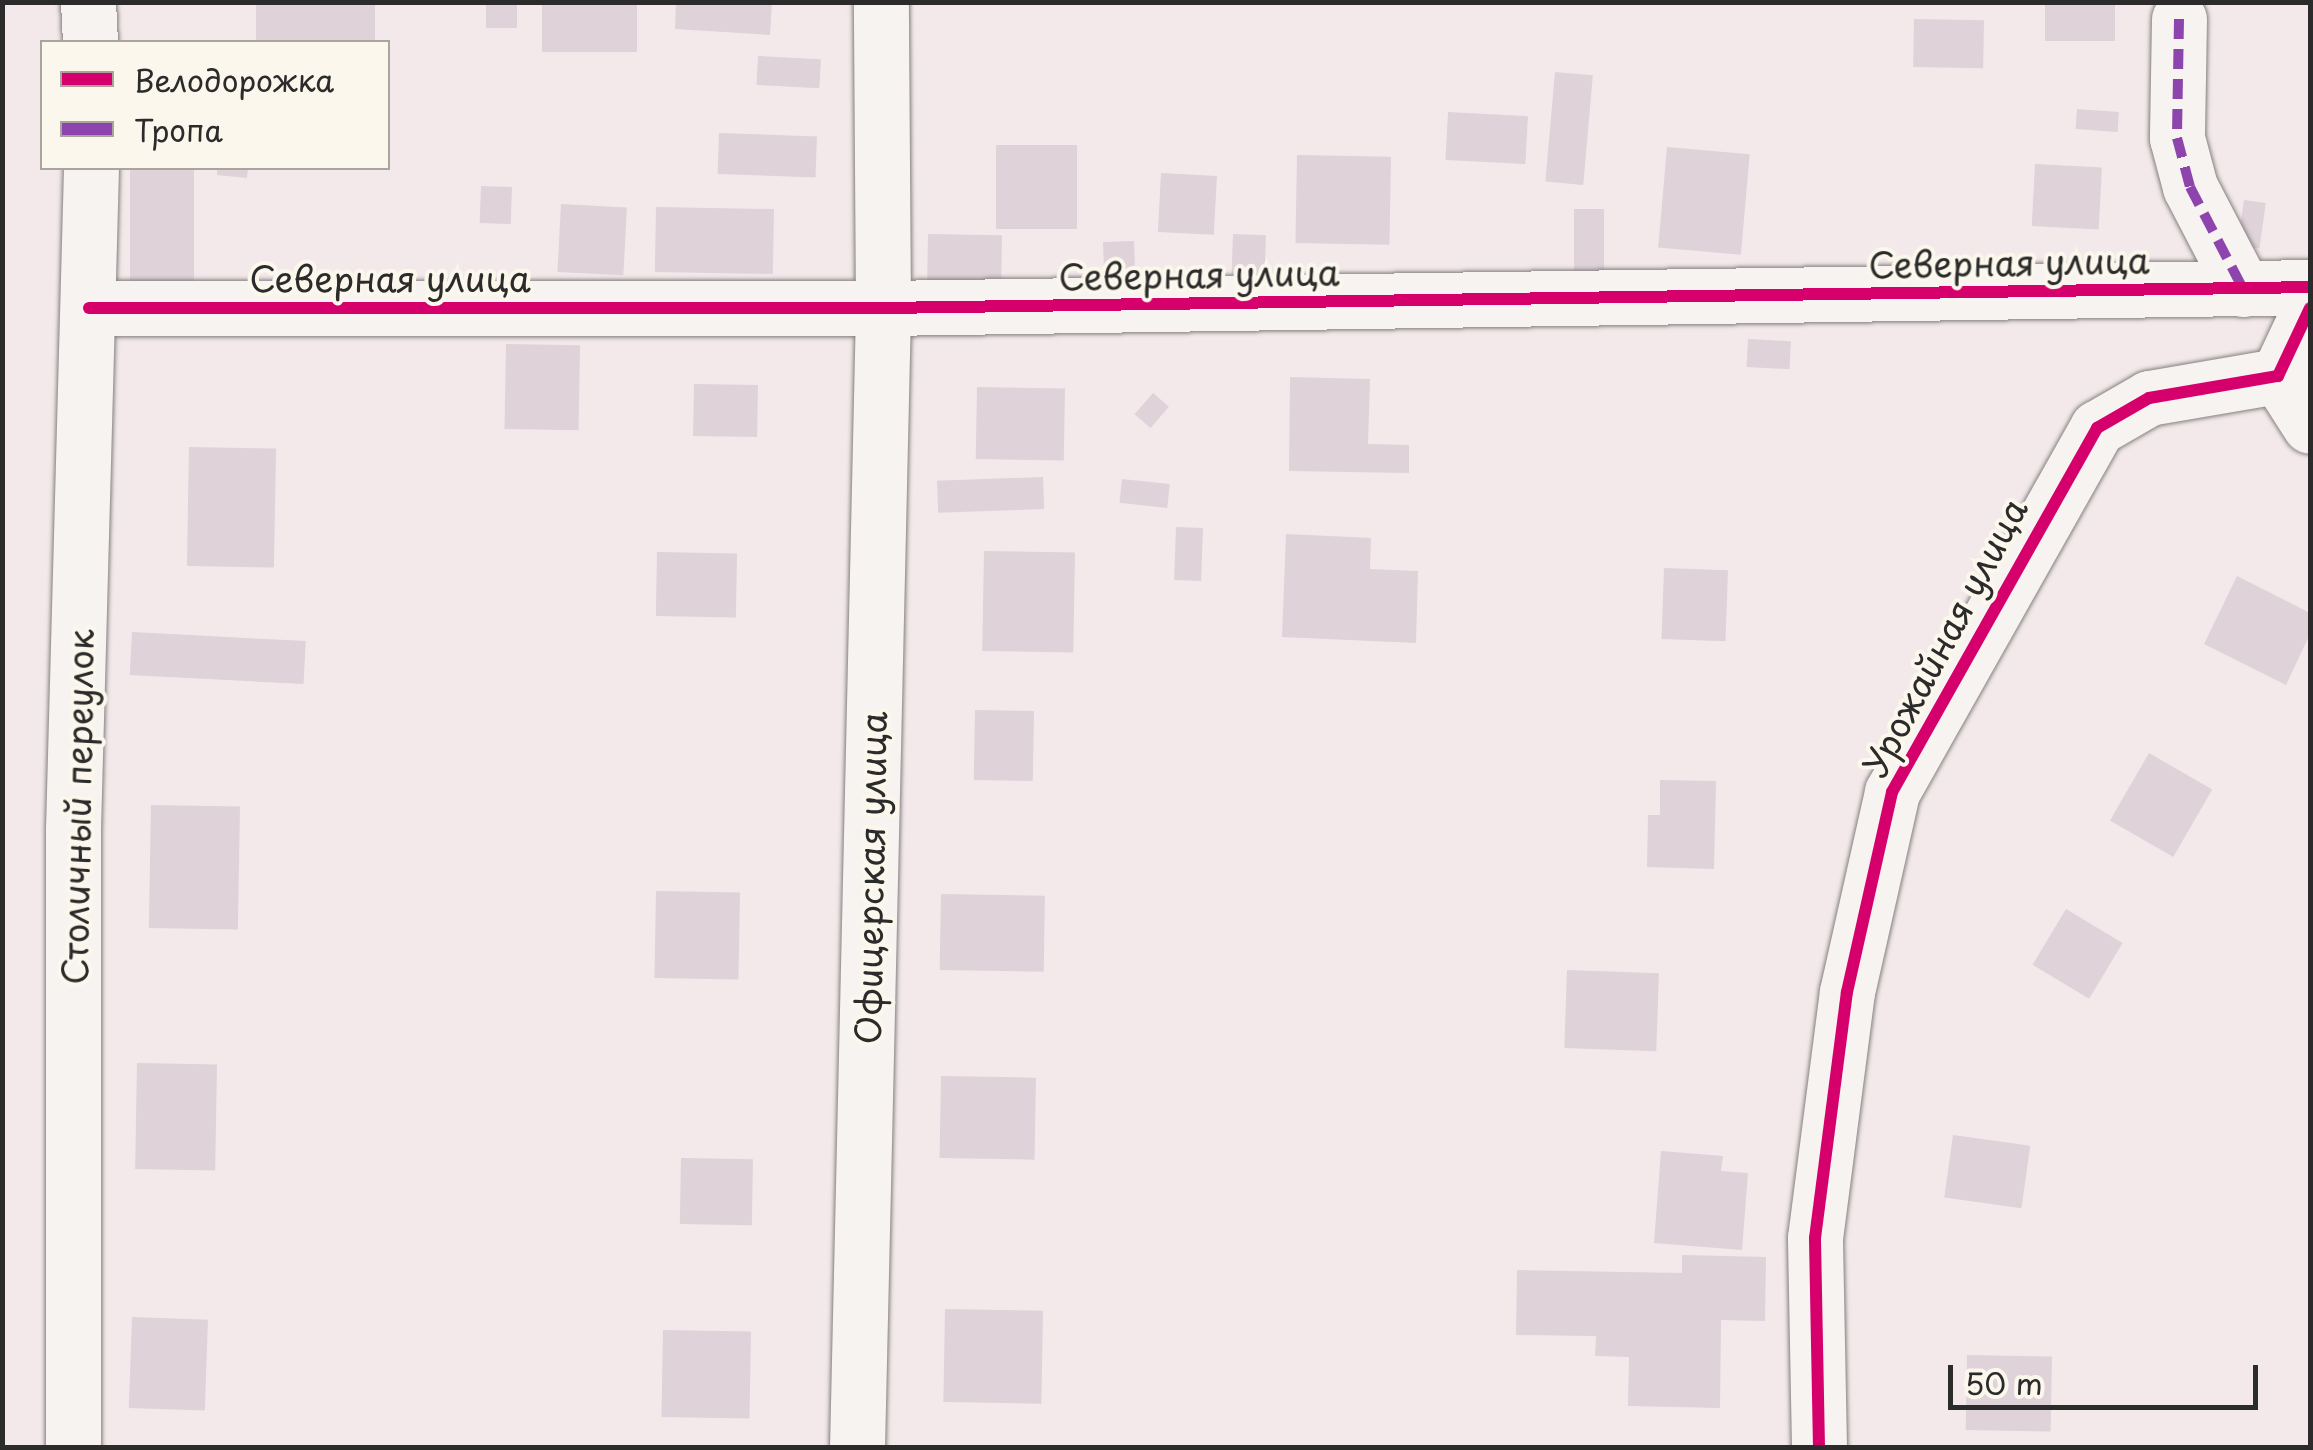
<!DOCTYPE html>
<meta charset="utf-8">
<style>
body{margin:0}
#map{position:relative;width:2313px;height:1450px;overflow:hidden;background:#f3e9ea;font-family:"Playpen Sans",sans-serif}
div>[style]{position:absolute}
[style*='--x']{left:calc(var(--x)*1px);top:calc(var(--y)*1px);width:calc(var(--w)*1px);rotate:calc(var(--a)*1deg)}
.building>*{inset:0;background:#dfd2d9;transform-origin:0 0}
.roads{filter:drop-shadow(0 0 2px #858081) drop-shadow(0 0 2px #858081)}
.minor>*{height:55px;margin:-27.5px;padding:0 27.5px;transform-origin:27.5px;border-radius:27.5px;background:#f6f3f0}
.quiet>*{height:10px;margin-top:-5px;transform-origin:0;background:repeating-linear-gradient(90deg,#8e44ad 0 20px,transparent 0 30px)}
.cycleway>*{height:12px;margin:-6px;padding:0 6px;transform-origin:6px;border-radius:6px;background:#d6006c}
span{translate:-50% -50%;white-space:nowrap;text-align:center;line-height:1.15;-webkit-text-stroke:8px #fbf7ec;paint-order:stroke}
.street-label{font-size:35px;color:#2b2b2b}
.frame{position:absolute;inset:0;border:5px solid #2b2b2b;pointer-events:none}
.legend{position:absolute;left:40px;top:40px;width:350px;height:130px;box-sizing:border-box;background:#fbf7ec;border:2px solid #a8a59f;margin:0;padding:12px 18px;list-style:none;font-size:30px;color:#2b2b2b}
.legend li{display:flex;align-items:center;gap:20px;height:50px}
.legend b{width:50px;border:2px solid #a8a59f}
.scale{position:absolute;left:1948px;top:1365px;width:310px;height:45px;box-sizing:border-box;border:5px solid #2b2b2b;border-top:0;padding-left:12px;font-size:30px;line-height:35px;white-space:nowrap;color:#2b2b2b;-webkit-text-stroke:8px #fbf7ec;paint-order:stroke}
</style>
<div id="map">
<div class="building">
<i style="left:256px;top:2px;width:119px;height:40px"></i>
<i style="left:486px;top:2px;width:31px;height:26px"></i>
<i style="left:542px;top:2px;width:95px;height:50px"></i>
<i style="clip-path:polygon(676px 2px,772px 2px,770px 35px,675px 29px)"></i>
<i style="left:2045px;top:2px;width:70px;height:39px"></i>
<i style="left:1914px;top:19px;width:70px;height:48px;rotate:1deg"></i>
<i style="left:758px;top:56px;width:63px;height:29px;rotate:3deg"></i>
<i style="left:1555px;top:72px;width:38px;height:110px;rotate:5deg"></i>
<i style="left:2077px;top:109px;width:42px;height:20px;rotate:4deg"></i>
<i style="left:1448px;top:112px;width:80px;height:48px;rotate:3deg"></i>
<i style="left:719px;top:133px;width:98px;height:41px;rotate:2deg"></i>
<i style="left:996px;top:145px;width:81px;height:84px"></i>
<i style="left:1667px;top:147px;width:83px;height:101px;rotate:5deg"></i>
<i style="left:1297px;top:155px;width:94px;height:88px;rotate:1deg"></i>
<i style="left:2035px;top:164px;width:67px;height:62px;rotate:3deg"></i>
<i style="left:130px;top:168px;width:64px;height:116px"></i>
<i style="clip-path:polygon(217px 168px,248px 168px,247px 178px,217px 175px)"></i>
<i style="left:1161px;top:173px;width:56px;height:59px;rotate:3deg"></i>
<i style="left:481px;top:186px;width:31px;height:37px;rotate:2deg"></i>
<i style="left:2244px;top:200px;width:22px;height:46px;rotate:8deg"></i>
<i style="left:561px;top:204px;width:66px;height:68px;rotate:3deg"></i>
<i style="left:656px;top:207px;width:118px;height:65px;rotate:1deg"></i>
<i style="left:1574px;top:209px;width:30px;height:73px"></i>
<i style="left:928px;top:234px;width:74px;height:47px;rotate:1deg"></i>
<i style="left:1233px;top:234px;width:33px;height:44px;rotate:2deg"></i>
<i style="left:1134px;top:241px;width:38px;height:31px;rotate:88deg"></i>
<i style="left:1748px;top:339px;width:43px;height:28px;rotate:3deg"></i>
<i style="left:506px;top:344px;width:74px;height:85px;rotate:1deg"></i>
<i style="clip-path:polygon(1290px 377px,1370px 379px,1368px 444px,1409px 445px,1409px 473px,1289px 471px)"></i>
<i style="left:694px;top:384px;width:64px;height:52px;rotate:1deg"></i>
<i style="left:977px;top:387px;width:88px;height:72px;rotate:1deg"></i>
<i style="left:1153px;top:393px;width:21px;height:28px;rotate:41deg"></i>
<i style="left:189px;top:447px;width:87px;height:119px;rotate:1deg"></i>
<i style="left:1043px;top:477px;width:32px;height:106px;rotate:88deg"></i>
<i style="left:1122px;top:479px;width:48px;height:24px;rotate:6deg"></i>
<i style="left:1176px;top:527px;width:27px;height:53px;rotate:2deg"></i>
<i style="clip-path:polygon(1286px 534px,1371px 538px,1370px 569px,1418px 571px,1416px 643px,1282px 637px)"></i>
<i style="left:984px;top:551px;width:91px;height:100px;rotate:1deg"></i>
<i style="left:657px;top:552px;width:80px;height:64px;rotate:1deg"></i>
<i style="left:1664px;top:568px;width:64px;height:71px;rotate:2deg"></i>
<i style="clip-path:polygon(2237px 576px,2310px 613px,2310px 634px,2286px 685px,2204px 644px)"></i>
<i style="left:132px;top:632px;width:174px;height:43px;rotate:3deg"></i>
<i style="left:975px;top:710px;width:59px;height:70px;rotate:1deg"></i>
<i style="left:2149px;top:753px;width:73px;height:78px;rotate:30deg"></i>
<i style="clip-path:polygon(1660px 780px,1716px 781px,1714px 869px,1647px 867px,1648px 815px,1660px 815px)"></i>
<i style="left:151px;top:805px;width:89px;height:123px;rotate:1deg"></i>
<i style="left:656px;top:891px;width:84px;height:87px;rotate:1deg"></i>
<i style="left:941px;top:894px;width:104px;height:76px;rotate:1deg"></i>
<i style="left:2066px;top:909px;width:66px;height:65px;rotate:31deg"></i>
<i style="left:1567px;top:970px;width:92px;height:78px;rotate:2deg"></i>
<i style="left:137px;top:1063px;width:80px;height:106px;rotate:1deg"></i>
<i style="left:941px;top:1076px;width:95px;height:82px;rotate:1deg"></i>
<i style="left:1953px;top:1135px;width:78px;height:63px;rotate:8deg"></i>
<i style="clip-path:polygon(1661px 1151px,1723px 1156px,1721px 1171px,1748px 1173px,1742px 1250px,1654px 1243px)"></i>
<i style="left:681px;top:1158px;width:72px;height:66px;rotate:1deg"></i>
<i style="clip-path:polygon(1682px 1255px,1766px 1257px,1765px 1321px,1721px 1320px,1720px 1408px,1628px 1406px,1629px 1357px,1595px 1356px,1596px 1336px,1516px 1335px,1517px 1270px,1682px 1273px)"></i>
<i style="left:945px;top:1309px;width:98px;height:93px;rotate:1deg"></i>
<i style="left:132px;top:1317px;width:76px;height:91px;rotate:2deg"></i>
<i style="left:663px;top:1330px;width:88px;height:87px;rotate:1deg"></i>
<i style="left:1967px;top:1355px;width:85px;height:75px;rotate:1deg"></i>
</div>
<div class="roads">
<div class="minor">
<i style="--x:88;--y:2;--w:40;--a:87.1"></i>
<i style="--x:2179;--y:19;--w:119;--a:91"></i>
<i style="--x:2177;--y:138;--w:51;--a:75.1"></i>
<i style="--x:2190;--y:187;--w:115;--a:62.5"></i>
<i style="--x:89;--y:308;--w:794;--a:0"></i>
<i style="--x:883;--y:308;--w:1427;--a:-0.84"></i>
<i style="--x:2278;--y:376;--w:59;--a:57.4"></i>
<i style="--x:73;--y:1448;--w:619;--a:-90"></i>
<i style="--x:73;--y:829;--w:661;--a:-88.44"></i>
<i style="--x:857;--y:1448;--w:1140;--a:-88.69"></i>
<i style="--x:883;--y:308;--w:306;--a:-90.4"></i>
<i style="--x:1819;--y:1448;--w:210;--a:-91.1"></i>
<i style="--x:1815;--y:1238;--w:248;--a:-82.6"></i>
<i style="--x:1847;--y:992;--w:205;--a:-77.3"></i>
<i style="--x:1892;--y:792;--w:418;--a:-60.6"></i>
<i style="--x:2097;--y:428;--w:60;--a:-30"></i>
<i style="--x:2149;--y:398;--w:131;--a:-9.7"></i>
<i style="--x:2278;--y:376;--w:75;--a:-64.8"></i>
</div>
</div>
<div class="quiet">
<i style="--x:2179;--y:19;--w:119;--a:91"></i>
<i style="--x:2177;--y:138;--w:51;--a:75.1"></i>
<i style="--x:2190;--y:187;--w:115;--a:62.5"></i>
</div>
<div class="cycleway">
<i style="--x:89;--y:308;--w:794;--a:0"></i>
<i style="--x:883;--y:308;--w:1427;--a:-0.84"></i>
<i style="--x:1819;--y:1448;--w:210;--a:-91.1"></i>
<i style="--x:1815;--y:1238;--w:248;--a:-82.6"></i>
<i style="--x:1847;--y:992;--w:205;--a:-77.3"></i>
<i style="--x:1892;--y:792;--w:418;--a:-60.6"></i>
<i style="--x:2097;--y:428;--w:60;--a:-30"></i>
<i style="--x:2149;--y:398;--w:131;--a:-9.7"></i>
<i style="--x:2278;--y:376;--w:75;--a:-64.8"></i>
</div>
<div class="street-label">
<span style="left:2009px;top:262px;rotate:-1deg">Северная улица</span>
<span style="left:1199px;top:274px;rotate:-1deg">Северная улица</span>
<span style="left:390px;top:278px">Северная улица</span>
<span style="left:1944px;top:637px;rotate:-62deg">Урожайная улица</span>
<span style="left:77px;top:807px;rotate:-89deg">Столичный переулок</span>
<span style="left:870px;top:878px;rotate:-89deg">Офицерская улица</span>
</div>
<div class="frame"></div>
<ul class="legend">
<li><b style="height:12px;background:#d6006c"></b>Велодорожка</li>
<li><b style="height:12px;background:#8e44ad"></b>Тропа</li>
</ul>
<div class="scale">50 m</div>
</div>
